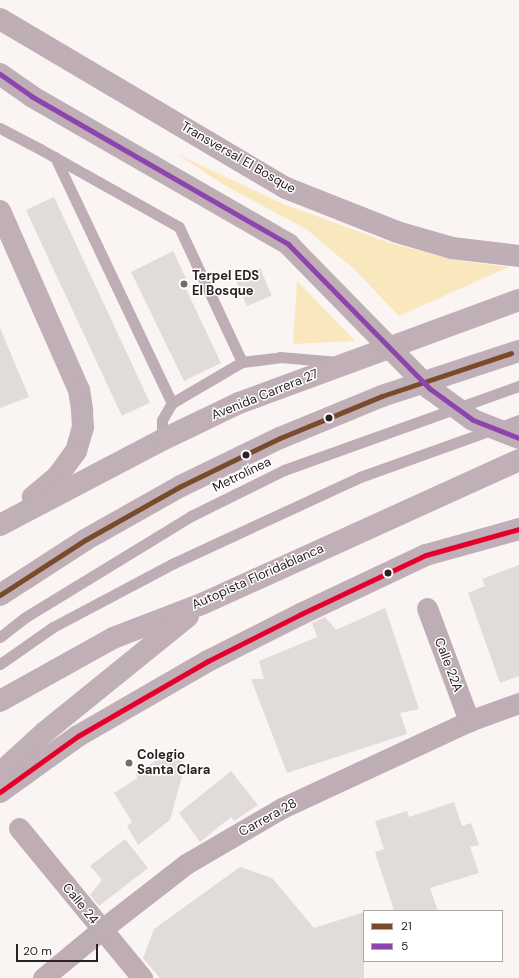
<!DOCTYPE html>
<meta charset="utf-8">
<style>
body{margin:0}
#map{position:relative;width:519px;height:978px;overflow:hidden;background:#faf4f3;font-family:"DM Sans",sans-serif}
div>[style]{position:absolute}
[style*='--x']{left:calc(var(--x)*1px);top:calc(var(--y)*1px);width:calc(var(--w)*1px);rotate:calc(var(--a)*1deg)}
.green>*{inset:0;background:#f9e8be}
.building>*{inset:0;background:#e1dcd9;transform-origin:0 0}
.service>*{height:11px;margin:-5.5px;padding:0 5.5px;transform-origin:5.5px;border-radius:5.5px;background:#beadb4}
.minor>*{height:21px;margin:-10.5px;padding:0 10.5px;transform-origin:10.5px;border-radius:10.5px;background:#beadb4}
.primary>*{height:22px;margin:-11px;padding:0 11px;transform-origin:11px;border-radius:11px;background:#bfaeb6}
.trunk>*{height:22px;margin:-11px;padding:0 11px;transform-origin:11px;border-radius:11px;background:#c1afb7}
.primary-bridge>*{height:22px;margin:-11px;padding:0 11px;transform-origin:11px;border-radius:11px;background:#bfaeb6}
.bus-1>*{height:5px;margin:-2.5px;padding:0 2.5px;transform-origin:2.5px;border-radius:2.5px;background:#7a4b2a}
.bus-2>*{height:5px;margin:-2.5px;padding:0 2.5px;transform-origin:2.5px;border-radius:2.5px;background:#8e44ad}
.bus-3>*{height:5px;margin:-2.5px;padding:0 2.5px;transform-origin:2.5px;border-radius:2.5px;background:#e4002b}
.dots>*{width:11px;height:11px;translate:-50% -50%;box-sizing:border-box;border:2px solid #fff;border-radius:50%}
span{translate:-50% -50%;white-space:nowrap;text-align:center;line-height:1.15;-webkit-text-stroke:3px #fff;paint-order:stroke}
.street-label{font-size:13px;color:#2a2322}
.poi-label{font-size:13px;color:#2a2322;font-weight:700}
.left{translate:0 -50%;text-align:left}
.legend{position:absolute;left:363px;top:910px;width:140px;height:52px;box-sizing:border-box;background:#fff;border:1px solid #aaa7a7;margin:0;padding:5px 7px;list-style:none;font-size:12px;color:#2a2322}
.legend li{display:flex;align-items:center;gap:8px;height:20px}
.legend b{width:20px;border:1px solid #aaa7a7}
.scale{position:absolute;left:16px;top:944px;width:82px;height:18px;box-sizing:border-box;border:2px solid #2a2322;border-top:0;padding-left:5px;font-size:12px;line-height:14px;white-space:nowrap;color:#2a2322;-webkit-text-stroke:3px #fff;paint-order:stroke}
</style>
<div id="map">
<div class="green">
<i style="clip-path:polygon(177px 154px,281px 203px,390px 243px,462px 261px,509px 267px,399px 316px,354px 269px,306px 229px,224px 185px)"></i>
<i style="clip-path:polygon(297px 281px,355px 341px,293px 344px)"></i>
</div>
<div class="building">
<i style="left:54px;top:197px;width:227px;height:31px;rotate:65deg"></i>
<i style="clip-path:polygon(173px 251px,190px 287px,186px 289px,221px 363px,184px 381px,131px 272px)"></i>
<i style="left:260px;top:268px;width:30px;height:27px;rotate:67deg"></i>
<i style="clip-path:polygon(0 328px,29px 397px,0 408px)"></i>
<i style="clip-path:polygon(519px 565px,519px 676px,500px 683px,468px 593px,485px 586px,482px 579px)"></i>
<i style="clip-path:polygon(385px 608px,419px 709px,400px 713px,407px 734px,287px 773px,251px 679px,264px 679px,259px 661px,317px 637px,312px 623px,325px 617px,336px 630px)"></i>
<i style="clip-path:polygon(171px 749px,185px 765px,170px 820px,138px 845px,127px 826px,132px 822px,114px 793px,138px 778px,136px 775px)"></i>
<i style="clip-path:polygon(231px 771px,258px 805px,234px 821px,231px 817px,200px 842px,179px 813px)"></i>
<i style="clip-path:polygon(454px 802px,462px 826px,471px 823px,479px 845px,470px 847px,479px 873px,430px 888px,438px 911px,394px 911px,375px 852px,384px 849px,375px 821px,407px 811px,409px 817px)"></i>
<i style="clip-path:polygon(125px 839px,148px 868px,99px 906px,90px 895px,102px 880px,90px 866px)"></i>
<i style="clip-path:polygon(240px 867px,272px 878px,314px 928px,364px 912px,364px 978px,160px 978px,143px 958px,154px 929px)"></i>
</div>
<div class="service">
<i style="--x:0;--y:128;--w:45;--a:27.7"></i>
<i style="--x:40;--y:149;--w:159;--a:29.3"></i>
<i style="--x:179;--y:227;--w:149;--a:65"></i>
<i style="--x:55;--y:157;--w:272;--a:64.6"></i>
<i style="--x:162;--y:440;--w:20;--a:-90"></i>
<i style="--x:162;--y:420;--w:20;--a:-60"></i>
<i style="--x:172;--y:403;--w:81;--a:-30.4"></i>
<i style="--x:242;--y:362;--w:38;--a:-7"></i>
<i style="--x:280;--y:357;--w:58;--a:4.9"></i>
<i style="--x:0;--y:637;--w:31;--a:-38"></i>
<i style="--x:24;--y:618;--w:196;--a:-31.4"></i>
<i style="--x:191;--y:516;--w:104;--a:-26.3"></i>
<i style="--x:284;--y:470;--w:250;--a:-19.7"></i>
<i style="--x:0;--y:664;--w:65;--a:-34.9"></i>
<i style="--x:53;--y:627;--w:137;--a:-27.9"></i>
<i style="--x:174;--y:563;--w:205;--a:-24.8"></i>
<i style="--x:360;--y:477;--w:169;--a:-19.7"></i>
</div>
<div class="minor">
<i style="--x:427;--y:608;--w:121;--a:69.6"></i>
<i style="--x:19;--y:828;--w:194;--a:50.6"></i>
<i style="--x:43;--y:978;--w:75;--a:-39.6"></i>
<i style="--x:101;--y:930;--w:108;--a:-37.8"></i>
<i style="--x:186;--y:864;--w:111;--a:-30.3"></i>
<i style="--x:282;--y:808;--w:206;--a:-24.9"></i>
<i style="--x:469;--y:721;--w:53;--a:-19.8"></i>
</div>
<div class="primary">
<i style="--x:0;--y:19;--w:332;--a:30.6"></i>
<i style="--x:286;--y:188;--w:119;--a:21.6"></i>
<i style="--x:397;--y:232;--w:57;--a:16.2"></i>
<i style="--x:452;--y:248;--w:67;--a:6.8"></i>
<i style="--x:0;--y:74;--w:38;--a:35"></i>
</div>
<div class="trunk">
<i style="--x:0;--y:211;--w:196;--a:66.2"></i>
<i style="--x:79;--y:390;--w:20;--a:81"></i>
<i style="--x:82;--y:410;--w:17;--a:87"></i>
<i style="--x:83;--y:427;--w:25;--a:106"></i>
<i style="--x:76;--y:451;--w:31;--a:126"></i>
<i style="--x:58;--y:476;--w:33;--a:140"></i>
<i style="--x:0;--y:525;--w:183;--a:-27.7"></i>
<i style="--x:162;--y:440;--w:85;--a:-25.7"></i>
<i style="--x:239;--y:403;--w:298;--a:-20.2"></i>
<i style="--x:0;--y:595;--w:101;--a:-32.9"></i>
<i style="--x:85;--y:540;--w:110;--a:-29.4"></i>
<i style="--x:181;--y:486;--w:110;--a:-25.9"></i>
<i style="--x:280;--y:438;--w:110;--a:-22.4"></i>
<i style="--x:382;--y:396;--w:144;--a:-18.2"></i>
<i style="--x:0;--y:701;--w:129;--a:-29.1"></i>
<i style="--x:113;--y:638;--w:97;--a:-21"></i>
<i style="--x:204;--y:603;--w:346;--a:-24.4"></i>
<i style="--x:0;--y:773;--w:61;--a:-42.3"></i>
<i style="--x:45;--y:732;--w:184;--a:-39"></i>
<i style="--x:0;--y:792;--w:96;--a:-35.7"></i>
<i style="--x:78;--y:736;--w:150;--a:-30"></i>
<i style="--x:208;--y:661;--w:104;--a:-26.8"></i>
<i style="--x:301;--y:614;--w:138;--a:-25.3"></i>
<i style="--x:426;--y:555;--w:97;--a:-15.6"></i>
</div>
<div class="primary-bridge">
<i style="--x:31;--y:96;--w:297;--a:29.9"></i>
<i style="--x:288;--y:244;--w:202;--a:45.6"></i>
<i style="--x:429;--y:388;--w:54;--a:36"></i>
<i style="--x:473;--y:420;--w:49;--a:21.4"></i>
</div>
<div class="bus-1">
<i style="--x:0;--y:595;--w:101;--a:-32.9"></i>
<i style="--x:85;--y:540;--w:110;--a:-29.4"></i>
<i style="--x:181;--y:486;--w:110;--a:-25.9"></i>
<i style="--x:280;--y:438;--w:110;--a:-22.4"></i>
<i style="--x:382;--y:396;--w:136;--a:-18.4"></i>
</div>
<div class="bus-2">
<i style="--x:0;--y:74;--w:38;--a:35"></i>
<i style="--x:31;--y:96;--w:297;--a:29.9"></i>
<i style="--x:288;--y:244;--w:202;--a:45.6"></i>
<i style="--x:429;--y:388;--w:54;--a:36"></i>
<i style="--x:473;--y:420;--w:49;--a:21.4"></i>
</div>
<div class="bus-3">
<i style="--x:0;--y:792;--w:96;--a:-35.7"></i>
<i style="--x:78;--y:736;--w:150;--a:-30"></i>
<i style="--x:208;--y:661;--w:104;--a:-26.8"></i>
<i style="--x:301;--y:614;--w:138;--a:-25.3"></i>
<i style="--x:426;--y:555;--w:97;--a:-15.6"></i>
</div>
<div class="dots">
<i style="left:184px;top:284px;background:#736c6b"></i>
<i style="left:329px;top:418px;background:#2a2322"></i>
<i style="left:246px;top:455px;background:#2a2322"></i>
<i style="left:388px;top:573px;background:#2a2322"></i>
<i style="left:129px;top:763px;background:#736c6b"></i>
</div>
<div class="street-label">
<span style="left:238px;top:158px;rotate:30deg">Transversal El Bosque</span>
<span style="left:265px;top:395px;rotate:-22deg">Avenida Carrera 27</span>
<span style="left:242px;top:475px;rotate:-26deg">Metrolínea</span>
<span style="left:258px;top:577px;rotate:-24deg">Autopista Floridablanca</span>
<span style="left:448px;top:665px;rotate:69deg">Calle 22A</span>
<span style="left:268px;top:818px;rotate:-29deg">Carrera 28</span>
<span style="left:80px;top:904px;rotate:51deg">Calle 24</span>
</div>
<div class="poi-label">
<span class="left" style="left:192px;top:284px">Terpel EDS<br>El Bosque</span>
<span class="left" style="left:137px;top:763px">Colegio<br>Santa Clara</span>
</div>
<ul class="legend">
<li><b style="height:5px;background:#7a4b2a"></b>21</li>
<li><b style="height:5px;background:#8e44ad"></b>5</li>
</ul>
<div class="scale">20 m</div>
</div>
